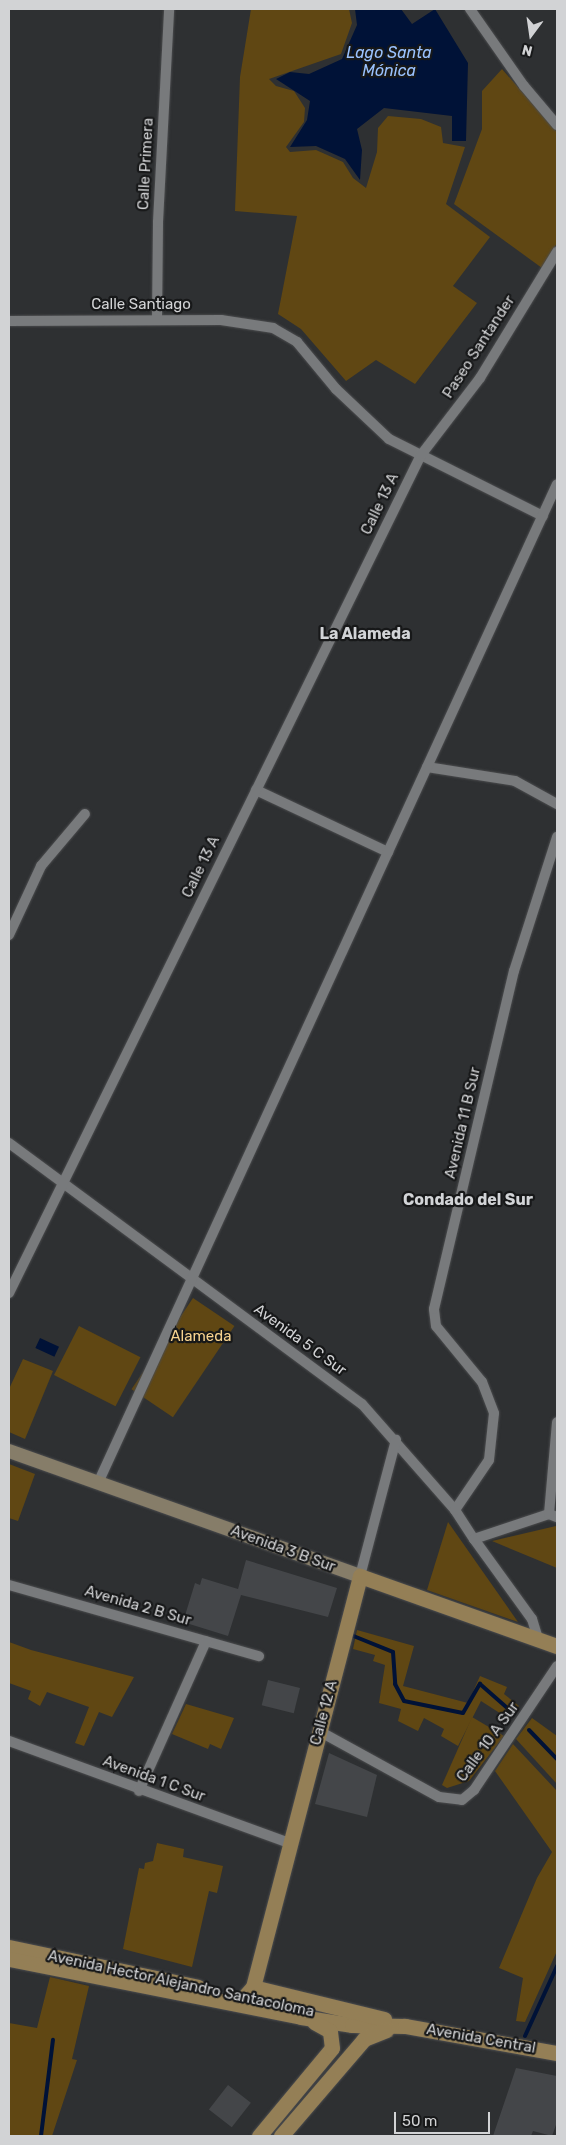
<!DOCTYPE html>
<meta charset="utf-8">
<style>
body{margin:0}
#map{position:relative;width:566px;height:2145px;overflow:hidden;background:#2e3032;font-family:Rubik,sans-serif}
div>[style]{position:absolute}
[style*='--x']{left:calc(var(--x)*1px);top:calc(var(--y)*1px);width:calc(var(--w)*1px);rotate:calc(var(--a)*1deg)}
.green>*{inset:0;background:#604713;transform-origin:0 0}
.water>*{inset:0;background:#001237;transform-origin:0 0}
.stream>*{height:4px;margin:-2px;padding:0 2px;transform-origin:2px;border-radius:2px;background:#001237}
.building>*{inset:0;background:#444649;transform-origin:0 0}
.roads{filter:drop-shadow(0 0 1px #4b4c4e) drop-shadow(0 0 1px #4b4c4e)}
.street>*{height:10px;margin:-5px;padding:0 5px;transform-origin:5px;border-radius:5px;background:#787a7c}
.secondary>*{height:14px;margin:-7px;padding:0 7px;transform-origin:7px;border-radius:7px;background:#867d69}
.primary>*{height:15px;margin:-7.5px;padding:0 7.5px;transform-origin:7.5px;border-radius:7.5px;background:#947f56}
span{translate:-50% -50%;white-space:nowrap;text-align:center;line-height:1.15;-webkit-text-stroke:4.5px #171819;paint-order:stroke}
.street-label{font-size:15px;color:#d2d3d5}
.park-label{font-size:15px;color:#f8d38f}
.water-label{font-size:16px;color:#9ac2fe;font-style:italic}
.neighbourhood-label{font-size:16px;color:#d2d4d7;font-weight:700}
.frame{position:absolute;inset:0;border:10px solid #d2d3d5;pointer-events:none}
.north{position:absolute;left:506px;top:10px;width:50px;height:50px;-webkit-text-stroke:4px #171819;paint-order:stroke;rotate:194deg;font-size:14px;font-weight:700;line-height:20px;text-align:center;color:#d2d3d5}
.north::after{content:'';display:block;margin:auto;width:18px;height:22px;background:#d2d3d5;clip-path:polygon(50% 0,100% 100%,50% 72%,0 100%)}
.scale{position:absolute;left:394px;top:2112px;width:96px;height:22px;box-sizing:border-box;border:2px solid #d2d3d5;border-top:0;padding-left:6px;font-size:15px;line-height:18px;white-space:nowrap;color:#d2d3d5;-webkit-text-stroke:4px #171819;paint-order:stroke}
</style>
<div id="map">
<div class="green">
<i style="clip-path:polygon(251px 9px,349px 9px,352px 23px,341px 54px,269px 79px,276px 86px,294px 91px,305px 108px,304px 122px,286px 147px,290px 152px,316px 150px,343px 162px,353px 178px,366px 188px,377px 152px,378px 128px,388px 116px,421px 119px,441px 127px,443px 143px,465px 147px,446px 204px,490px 237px,453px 286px,477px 303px,415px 384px,376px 360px,346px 381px,301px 329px,278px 314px,297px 216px,235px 211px,240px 77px)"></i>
<i style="clip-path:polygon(502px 69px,557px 132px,557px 243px,542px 268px,454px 204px,482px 129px,482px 91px)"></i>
<i style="left:193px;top:1298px;width:50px;height:110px;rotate:34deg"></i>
<i style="left:79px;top:1326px;width:69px;height:55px;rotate:27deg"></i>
<i style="clip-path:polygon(23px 1359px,53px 1371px,25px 1439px,9px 1432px,9px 1389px)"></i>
<i style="clip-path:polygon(9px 1464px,35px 1474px,18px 1521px,9px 1518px)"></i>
<i style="clip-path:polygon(448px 1522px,518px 1622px,427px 1590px)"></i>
<i style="clip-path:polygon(557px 1526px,557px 1568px,492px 1541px,556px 1526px)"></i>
<i style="clip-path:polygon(357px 1630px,414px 1646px,403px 1686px,468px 1703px,480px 1676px,507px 1687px,504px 1694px,519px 1706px,509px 1719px,481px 1701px,458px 1746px,441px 1736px,444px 1729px,424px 1718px,418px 1731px,398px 1721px,401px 1709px,379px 1703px,385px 1665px,373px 1661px,375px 1655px,353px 1649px)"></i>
<i style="clip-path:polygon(9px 1642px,31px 1650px,134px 1677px,112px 1717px,99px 1712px,84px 1746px,75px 1743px,89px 1707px,47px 1692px,40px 1706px,28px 1699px,31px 1691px,9px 1683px)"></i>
<i style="clip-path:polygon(186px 1704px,234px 1718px,221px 1749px,210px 1744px,208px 1749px,172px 1734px)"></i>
<i style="clip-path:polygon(472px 1717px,504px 1736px,469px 1781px,447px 1788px,442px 1785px)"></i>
<i style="clip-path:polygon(532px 1718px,557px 1736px,557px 1784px,516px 1739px)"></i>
<i style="clip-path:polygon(513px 1744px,557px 1791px,557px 1951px,525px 2022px,516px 2021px,523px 1978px,499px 1968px,537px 1878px,552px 1852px,495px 1771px)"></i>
<i style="clip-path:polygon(157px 1843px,184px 1849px,183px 1857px,223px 1866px,217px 1893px,209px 1891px,192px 1967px,123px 1949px,139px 1868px,144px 1869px,145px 1863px,153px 1861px)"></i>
<i style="clip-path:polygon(50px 1977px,89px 1986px,72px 2059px,77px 2060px,52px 2136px,9px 2136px,9px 2023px,37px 2028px)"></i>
</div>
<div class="water">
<i style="clip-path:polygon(355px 9px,401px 9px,412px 24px,435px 9px,468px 63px,466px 141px,452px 141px,452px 116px,384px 108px,357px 129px,362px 150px,360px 180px,345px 159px,316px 146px,290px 147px,307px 120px,310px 101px,276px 79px,290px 72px,309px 74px,342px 59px,357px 25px)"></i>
<i style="left:40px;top:1338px;width:21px;height:11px;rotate:25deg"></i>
</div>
<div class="stream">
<i style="--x:351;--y:1635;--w:45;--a:22"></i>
<i style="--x:393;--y:1652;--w:32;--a:86"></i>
<i style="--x:395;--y:1684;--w:19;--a:62"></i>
<i style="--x:404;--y:1701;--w:60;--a:11.5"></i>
<i style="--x:463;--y:1713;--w:34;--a:-60"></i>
<i style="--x:480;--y:1684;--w:45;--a:41.4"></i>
<i style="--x:529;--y:1730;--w:40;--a:46"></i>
<i style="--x:525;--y:2036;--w:77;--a:-65.4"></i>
<i style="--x:41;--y:2136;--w:97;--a:-82.9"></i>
</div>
<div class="building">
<i style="clip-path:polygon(246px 1560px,337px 1588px,328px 1617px,241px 1595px,228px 1636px,183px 1622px,195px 1583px,200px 1585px,202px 1578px,238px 1589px)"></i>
<i style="left:268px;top:1680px;width:33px;height:26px;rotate:14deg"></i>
<i style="clip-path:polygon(329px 1753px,377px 1775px,367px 1817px,315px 1804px)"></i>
<i style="clip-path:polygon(516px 2068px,557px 2076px,557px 2122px,552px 2136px,533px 2131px,531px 2136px,493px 2136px)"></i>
<i style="left:228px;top:2085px;width:29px;height:31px;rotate:38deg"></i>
</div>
<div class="roads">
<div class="street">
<i style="--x:470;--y:9;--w:94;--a:55"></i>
<i style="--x:524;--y:86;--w:51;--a:49.8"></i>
<i style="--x:157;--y:320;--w:98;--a:-89.4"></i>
<i style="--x:158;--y:222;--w:213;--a:-87"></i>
<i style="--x:9;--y:321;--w:212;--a:-0.3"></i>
<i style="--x:221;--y:320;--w:53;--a:8.7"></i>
<i style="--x:273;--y:328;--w:28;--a:30"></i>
<i style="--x:297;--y:342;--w:61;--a:50.3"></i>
<i style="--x:336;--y:389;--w:73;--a:43.3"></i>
<i style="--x:389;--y:439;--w:172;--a:26.6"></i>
<i style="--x:427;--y:767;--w:89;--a:9"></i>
<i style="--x:515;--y:781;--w:48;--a:28.7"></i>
<i style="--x:256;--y:790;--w:146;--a:25.2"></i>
<i style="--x:9;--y:935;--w:76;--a:-65.1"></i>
<i style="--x:41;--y:866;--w:68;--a:-49.8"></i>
<i style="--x:9;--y:1143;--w:439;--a:36.5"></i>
<i style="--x:362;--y:1404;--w:141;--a:48.7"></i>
<i style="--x:455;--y:1510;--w:35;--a:57"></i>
<i style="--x:474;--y:1539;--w:79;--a:-18.4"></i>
<i style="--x:549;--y:1514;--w:9;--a:21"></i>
<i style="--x:9;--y:1293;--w:934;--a:-63.82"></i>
<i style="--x:421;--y:455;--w:97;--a:-52.5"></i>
<i style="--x:480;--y:378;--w:148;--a:-58.6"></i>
<i style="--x:98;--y:1483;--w:1099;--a:-65.32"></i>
<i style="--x:455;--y:1510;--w:60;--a:-55.8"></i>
<i style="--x:489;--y:1460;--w:47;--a:-83.9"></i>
<i style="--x:494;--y:1413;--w:33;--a:-111"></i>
<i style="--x:482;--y:1382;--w:72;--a:-129.4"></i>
<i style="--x:436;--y:1326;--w:17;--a:-97"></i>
<i style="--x:434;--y:1309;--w:347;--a:-76.7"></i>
<i style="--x:514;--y:971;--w:141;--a:-72.2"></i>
<i style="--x:549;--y:1514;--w:92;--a:-85"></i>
<i style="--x:474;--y:1539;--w:99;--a:54.1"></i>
<i style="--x:532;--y:1619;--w:21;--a:73"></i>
<i style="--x:360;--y:1576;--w:141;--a:-75.2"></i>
<i style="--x:9;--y:1585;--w:260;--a:15.9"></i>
<i style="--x:319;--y:1731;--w:137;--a:28.8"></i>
<i style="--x:439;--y:1797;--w:23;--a:7"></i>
<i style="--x:462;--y:1800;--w:16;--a:-40"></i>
<i style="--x:474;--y:1790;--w:149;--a:-56.2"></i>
<i style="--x:9;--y:1741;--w:299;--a:20"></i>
<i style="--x:139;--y:1791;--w:164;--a:-65.9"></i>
</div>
<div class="secondary">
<i style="--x:9;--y:1451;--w:373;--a:19.6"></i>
</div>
<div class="primary">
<i style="--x:9;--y:1947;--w:193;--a:11.9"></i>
<i style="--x:9;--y:1959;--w:298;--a:11.2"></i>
<i style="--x:301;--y:2017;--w:52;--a:8.9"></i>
<i style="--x:352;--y:2025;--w:53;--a:1.1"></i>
<i style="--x:405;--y:2026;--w:154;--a:10.1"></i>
<i style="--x:253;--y:1987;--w:135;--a:13.7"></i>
<i style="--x:244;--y:1997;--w:13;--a:-48"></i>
<i style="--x:253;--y:1987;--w:425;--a:-75.4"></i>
<i style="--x:360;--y:1576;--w:209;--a:19.6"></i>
<i style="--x:259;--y:2136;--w:114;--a:-50.3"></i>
<i style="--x:332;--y:2048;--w:17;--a:-97"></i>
<i style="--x:330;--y:2031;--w:18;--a:-151"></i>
<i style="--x:281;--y:2136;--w:128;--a:-49.4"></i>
<i style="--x:364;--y:2039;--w:24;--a:-22"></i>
</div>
</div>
<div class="street-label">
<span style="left:146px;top:164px;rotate:-87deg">Calle Primera</span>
<span style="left:141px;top:305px">Calle Santiago</span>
<span style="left:479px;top:347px;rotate:-57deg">Paseo Santander</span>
<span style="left:380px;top:504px;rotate:-64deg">Calle 13 A</span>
<span style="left:201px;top:867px;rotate:-64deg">Calle 13 A</span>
<span style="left:463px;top:1123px;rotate:-77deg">Avenida 11 B Sur</span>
<span style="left:300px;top:1340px;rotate:36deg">Avenida 5 C Sur</span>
<span style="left:283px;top:1549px;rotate:20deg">Avenida 3 B Sur</span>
<span style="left:138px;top:1606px;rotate:16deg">Avenida 2 B Sur</span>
<span style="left:324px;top:1713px;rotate:-75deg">Calle 12 A</span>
<span style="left:488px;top:1742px;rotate:-54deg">Calle 10 A Sur</span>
<span style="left:154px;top:1779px;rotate:20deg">Avenida 1 C Sur</span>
<span style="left:181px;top:1984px;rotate:12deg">Avenida Hector Alejandro Santacoloma</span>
<span style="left:481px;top:2039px;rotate:10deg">Avenida Central</span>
</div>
<div class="park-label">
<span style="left:201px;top:1337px">Alameda</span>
</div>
<div class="water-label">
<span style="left:389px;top:62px">Lago Santa<br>Mónica</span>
</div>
<div class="neighbourhood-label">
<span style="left:365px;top:634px">La Alameda</span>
<span style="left:468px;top:1200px">Condado del Sur</span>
</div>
<div class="frame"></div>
<div class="north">N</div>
<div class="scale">50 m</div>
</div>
